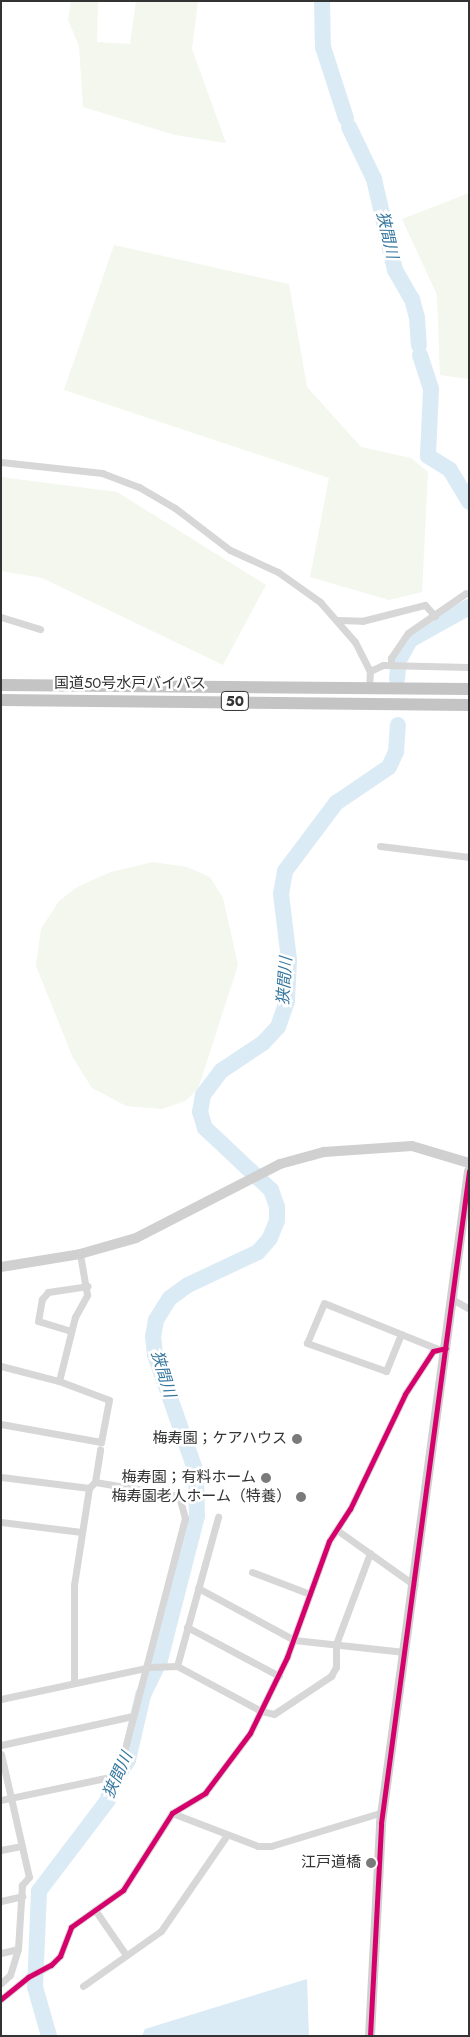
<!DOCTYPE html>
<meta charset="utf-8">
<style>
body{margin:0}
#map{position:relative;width:470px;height:2037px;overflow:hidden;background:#fff;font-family:Jost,"Noto Sans JP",sans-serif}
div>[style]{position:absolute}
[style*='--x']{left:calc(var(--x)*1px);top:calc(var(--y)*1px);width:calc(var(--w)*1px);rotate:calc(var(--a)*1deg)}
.green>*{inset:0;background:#f3f7ee}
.water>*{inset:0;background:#dbebf5}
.river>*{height:16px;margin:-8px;padding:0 8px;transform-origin:8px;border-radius:8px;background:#dbebf5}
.street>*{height:7px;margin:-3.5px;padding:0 3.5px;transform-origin:3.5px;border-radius:3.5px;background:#d7d7d7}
.secondary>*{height:10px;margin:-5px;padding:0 5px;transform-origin:5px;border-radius:5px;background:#d0d0d0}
.highway>*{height:12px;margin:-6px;padding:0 6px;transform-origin:6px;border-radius:6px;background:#c4c4c4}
.cycleway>*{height:5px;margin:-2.5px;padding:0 2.5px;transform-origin:2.5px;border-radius:2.5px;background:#d6006c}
.dots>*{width:14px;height:14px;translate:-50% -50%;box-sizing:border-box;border:2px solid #fff;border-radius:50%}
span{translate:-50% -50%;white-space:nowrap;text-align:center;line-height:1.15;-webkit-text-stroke:5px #fff;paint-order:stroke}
.shield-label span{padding:1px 4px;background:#fff;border:1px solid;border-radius:4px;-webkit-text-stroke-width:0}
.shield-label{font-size:14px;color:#333;font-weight:700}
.street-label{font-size:15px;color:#333}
.poi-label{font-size:15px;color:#333}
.right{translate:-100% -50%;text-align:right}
.water-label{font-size:16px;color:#36779f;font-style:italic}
.frame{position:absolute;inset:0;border:2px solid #333;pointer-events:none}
</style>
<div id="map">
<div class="green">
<i style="clip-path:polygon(71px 1px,98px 1px,97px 42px,130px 44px,136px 1px,198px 1px,192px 49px,226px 143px,175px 135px,83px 107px,79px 46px,68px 20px)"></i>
<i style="clip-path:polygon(469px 193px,469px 379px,440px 375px,437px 295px,402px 219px)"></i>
<i style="clip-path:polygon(114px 245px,289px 284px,307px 387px,361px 447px,411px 458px,428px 472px,422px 592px,389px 600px,310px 577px,329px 478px,64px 390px)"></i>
<i style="clip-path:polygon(1px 477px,117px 492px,266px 585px,223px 665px,42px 578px,1px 571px)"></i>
<i style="clip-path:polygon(153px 862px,187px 867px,210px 877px,223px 898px,238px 965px,198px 1089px,185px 1101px,162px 1109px,126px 1106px,92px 1088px,73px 1058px,36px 966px,41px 929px,59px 901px,77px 887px,111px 872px)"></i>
</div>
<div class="water">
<i style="clip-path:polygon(307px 1979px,309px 2036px,142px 2036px,145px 2029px)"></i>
</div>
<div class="river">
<i style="--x:322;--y:1;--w:46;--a:88.8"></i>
<i style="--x:323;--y:47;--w:75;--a:72.1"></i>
<i style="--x:349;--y:127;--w:58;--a:64.3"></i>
<i style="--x:374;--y:179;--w:93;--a:77"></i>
<i style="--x:395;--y:270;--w:34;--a:60"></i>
<i style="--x:412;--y:299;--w:20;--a:75"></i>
<i style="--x:417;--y:318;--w:27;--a:86"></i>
<i style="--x:420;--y:355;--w:36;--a:72"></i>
<i style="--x:431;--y:389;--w:67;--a:92.6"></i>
<i style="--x:428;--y:456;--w:26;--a:32"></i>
<i style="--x:450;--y:470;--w:37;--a:59"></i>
<i style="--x:399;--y:660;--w:23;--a:-61"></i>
<i style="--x:410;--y:640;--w:68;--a:-29.2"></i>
<i style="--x:397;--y:679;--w:11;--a:-85"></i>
<i style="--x:49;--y:2036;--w:51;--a:-105.9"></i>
<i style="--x:35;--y:1987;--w:96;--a:-87.6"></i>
<i style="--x:39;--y:1891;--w:114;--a:-52.8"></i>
<i style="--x:108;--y:1800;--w:13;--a:-81"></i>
<i style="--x:110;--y:1787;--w:32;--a:-56"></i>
<i style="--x:128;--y:1760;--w:67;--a:-77"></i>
<i style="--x:143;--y:1695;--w:39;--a:-64"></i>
<i style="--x:160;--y:1660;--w:149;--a:-75.6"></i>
<i style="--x:197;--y:1516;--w:44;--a:-91.3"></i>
<i style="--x:196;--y:1472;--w:124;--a:-109.3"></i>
<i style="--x:155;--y:1355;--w:18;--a:-96"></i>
<i style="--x:153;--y:1337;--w:17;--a:-80"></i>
<i style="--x:156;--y:1320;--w:26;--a:-58"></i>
<i style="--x:170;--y:1298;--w:22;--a:-36"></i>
<i style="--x:188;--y:1285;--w:77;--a:-25.2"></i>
<i style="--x:258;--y:1252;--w:18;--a:-49"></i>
<i style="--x:270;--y:1238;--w:18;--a:-68"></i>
<i style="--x:277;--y:1221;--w:14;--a:-90"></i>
<i style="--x:277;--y:1207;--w:18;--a:-109"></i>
<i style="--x:271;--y:1190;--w:91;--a:-136.8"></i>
<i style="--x:205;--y:1128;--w:17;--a:-107"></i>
<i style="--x:200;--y:1112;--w:17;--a:-80"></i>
<i style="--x:203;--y:1095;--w:30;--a:-53"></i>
<i style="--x:221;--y:1071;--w:50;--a:-33.7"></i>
<i style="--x:263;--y:1043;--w:22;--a:-47"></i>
<i style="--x:278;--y:1027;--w:28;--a:-71"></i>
<i style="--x:287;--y:1001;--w:41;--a:-87.2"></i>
<i style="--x:289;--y:960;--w:66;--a:-96.9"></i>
<i style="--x:281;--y:894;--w:23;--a:-80"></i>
<i style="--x:285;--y:871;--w:85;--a:-53.1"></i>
<i style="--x:336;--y:803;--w:64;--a:-34.2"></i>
<i style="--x:389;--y:767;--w:17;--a:-65"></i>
<i style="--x:396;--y:752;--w:27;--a:-86"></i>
</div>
<div class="street">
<i style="--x:1;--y:462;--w:102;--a:6.2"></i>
<i style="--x:102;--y:473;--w:40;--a:21"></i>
<i style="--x:139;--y:487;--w:42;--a:30.3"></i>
<i style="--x:175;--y:508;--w:69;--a:37.4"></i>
<i style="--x:230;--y:550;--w:53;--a:24.6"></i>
<i style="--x:278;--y:572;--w:52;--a:35.5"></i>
<i style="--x:320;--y:602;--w:53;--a:48.8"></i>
<i style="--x:355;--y:642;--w:33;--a:63"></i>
<i style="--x:1;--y:617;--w:41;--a:17.1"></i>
<i style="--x:339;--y:620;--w:23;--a:2"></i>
<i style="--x:362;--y:621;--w:65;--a:-14.3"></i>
<i style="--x:425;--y:605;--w:15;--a:48"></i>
<i style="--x:391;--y:665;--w:7;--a:-90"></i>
<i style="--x:391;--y:658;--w:30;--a:-56"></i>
<i style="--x:408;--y:633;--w:70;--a:-34.6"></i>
<i style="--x:369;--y:689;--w:18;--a:-87"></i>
<i style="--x:370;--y:671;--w:14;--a:-25"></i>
<i style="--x:383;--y:665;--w:86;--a:1.3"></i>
<i style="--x:380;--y:846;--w:90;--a:7"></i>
<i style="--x:452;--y:1299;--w:20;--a:30"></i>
<i style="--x:71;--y:1331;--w:34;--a:-163"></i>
<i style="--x:38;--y:1321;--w:22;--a:-80"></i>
<i style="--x:42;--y:1299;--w:9;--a:-49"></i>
<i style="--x:48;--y:1292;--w:40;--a:-8.5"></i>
<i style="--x:401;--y:1334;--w:40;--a:112"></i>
<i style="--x:386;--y:1371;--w:84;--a:-160.5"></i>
<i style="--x:307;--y:1343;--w:43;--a:-67"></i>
<i style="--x:324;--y:1303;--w:123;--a:22"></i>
<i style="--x:1;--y:1366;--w:60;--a:14.5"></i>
<i style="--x:59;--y:1381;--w:53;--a:20.8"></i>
<i style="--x:109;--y:1400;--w:43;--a:100.8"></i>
<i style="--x:101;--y:1442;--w:102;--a:-169.8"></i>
<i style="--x:59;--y:1381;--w:66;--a:-76"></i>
<i style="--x:75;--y:1317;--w:25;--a:-61"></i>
<i style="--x:87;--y:1295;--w:42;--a:-99.7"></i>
<i style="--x:1;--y:1477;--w:89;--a:7.1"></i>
<i style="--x:89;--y:1488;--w:8;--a:-45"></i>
<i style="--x:95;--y:1482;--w:85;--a:9.5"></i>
<i style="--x:179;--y:1496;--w:23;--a:75"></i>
<i style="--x:185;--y:1518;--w:250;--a:104.6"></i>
<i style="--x:122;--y:1760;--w:21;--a:125"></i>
<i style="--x:110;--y:1777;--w:111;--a:168.1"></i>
<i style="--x:95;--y:1482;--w:33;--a:-81"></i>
<i style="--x:1;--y:1522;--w:81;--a:7.1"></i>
<i style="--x:337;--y:1530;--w:95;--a:35.5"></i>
<i style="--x:252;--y:1572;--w:62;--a:20.8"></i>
<i style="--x:198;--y:1588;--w:109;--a:28.4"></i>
<i style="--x:294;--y:1640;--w:111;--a:6.2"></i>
<i style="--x:187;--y:1627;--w:104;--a:28"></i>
<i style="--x:177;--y:1666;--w:155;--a:-74.6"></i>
<i style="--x:74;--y:1683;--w:98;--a:-90"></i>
<i style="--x:74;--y:1585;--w:98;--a:-81.2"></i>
<i style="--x:1;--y:1699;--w:152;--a:-12.1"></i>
<i style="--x:150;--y:1667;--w:27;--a:-2"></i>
<i style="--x:177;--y:1666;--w:95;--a:28.2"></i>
<i style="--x:261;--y:1711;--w:13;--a:13"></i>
<i style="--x:274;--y:1714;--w:69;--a:-33.7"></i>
<i style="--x:331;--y:1676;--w:10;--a:-61"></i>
<i style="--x:336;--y:1667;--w:23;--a:-90"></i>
<i style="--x:336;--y:1644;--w:97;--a:-69.5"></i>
<i style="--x:1;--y:1745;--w:135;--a:-12.4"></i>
<i style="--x:1;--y:1754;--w:126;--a:77.2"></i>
<i style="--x:29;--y:1877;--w:11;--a:131"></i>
<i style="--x:22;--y:1885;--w:64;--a:93.6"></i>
<i style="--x:18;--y:1949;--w:27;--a:107"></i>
<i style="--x:10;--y:1975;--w:12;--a:138"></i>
<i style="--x:172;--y:1813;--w:92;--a:21"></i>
<i style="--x:258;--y:1846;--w:13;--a:0"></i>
<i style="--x:271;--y:1846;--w:117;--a:-16.9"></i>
<i style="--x:1;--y:1850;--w:20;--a:-11"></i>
<i style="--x:1;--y:1901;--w:22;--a:-13"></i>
<i style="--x:95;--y:1910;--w:55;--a:55.4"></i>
<i style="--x:1;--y:1953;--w:17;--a:-13"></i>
<i style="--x:83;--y:1986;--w:95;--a:-35.2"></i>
<i style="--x:161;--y:1931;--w:116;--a:-55.5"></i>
<i style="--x:1;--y:1999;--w:35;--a:-39"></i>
<i style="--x:28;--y:1977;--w:26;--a:-28"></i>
<i style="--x:51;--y:1965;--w:13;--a:-45"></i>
<i style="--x:60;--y:1956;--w:31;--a:-69"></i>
<i style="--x:71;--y:1927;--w:64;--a:-35.4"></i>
<i style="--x:123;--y:1890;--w:91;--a:-57.5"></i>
<i style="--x:172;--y:1813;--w:39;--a:-31"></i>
<i style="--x:205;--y:1793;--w:75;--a:-53.1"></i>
<i style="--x:250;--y:1733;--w:85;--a:-64"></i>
<i style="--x:287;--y:1657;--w:123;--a:-70.1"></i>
<i style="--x:329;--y:1541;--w:38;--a:-57"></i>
<i style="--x:350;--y:1509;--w:127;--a:-64.4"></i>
<i style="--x:405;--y:1394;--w:51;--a:-56.9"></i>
<i style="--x:433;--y:1351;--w:13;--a:-13"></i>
</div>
<div class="secondary">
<i style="--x:1;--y:1267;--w:80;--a:-9.3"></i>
<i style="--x:80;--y:1254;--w:58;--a:-15.9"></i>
<i style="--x:136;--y:1238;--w:162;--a:-27.2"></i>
<i style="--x:280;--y:1164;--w:46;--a:-15.3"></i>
<i style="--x:324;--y:1152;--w:88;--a:-3.9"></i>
<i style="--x:412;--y:1146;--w:59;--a:16.6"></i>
<i style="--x:370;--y:2036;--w:213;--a:-87"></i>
<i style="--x:381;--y:1823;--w:658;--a:-82.31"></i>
</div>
<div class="highway">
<i style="--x:1;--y:685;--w:468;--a:0.5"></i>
<i style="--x:1;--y:700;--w:468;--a:0.6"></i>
</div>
<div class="cycleway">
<i style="--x:1;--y:1999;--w:35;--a:-39"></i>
<i style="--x:28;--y:1977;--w:26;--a:-28"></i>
<i style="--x:51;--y:1965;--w:13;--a:-45"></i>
<i style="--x:60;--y:1956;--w:31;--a:-69"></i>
<i style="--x:71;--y:1927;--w:64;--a:-35.4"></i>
<i style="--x:123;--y:1890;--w:91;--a:-57.5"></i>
<i style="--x:172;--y:1813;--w:39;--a:-31"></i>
<i style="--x:205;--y:1793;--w:75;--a:-53.1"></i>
<i style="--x:250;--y:1733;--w:85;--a:-64"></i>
<i style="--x:287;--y:1657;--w:123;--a:-70.1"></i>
<i style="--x:329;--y:1541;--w:38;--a:-57"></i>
<i style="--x:350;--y:1509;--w:127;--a:-64.4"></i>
<i style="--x:405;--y:1394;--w:51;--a:-56.9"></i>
<i style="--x:433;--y:1351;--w:13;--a:-13"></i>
<i style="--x:370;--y:2036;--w:213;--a:-87"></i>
<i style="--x:381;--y:1823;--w:658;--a:-82.31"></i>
</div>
<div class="dots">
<i style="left:297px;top:1439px;background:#7a7a7a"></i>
<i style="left:266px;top:1478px;background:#7a7a7a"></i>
<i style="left:301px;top:1497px;background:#7a7a7a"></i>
<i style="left:371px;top:1863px;background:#7a7a7a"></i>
</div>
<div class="shield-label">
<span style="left:235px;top:701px">50</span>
</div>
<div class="street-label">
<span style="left:130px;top:684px">国道50号水戸バイパス</span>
</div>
<div class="poi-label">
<span class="right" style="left:287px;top:1439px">梅寿園；ケアハウス</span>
<span class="right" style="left:256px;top:1478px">梅寿園；有料ホーム</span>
<span class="right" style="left:291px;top:1497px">梅寿園老人ホーム（特養）</span>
<span class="right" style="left:361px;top:1863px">江戸道橋</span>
</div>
<div class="water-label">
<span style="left:387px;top:235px;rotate:77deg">狭間川</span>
<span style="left:285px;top:981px;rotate:-86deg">狭間川</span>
<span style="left:163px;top:1374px;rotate:73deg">狭間川</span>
<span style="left:118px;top:1775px;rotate:-66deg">狭間川</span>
</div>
<div class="frame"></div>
</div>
